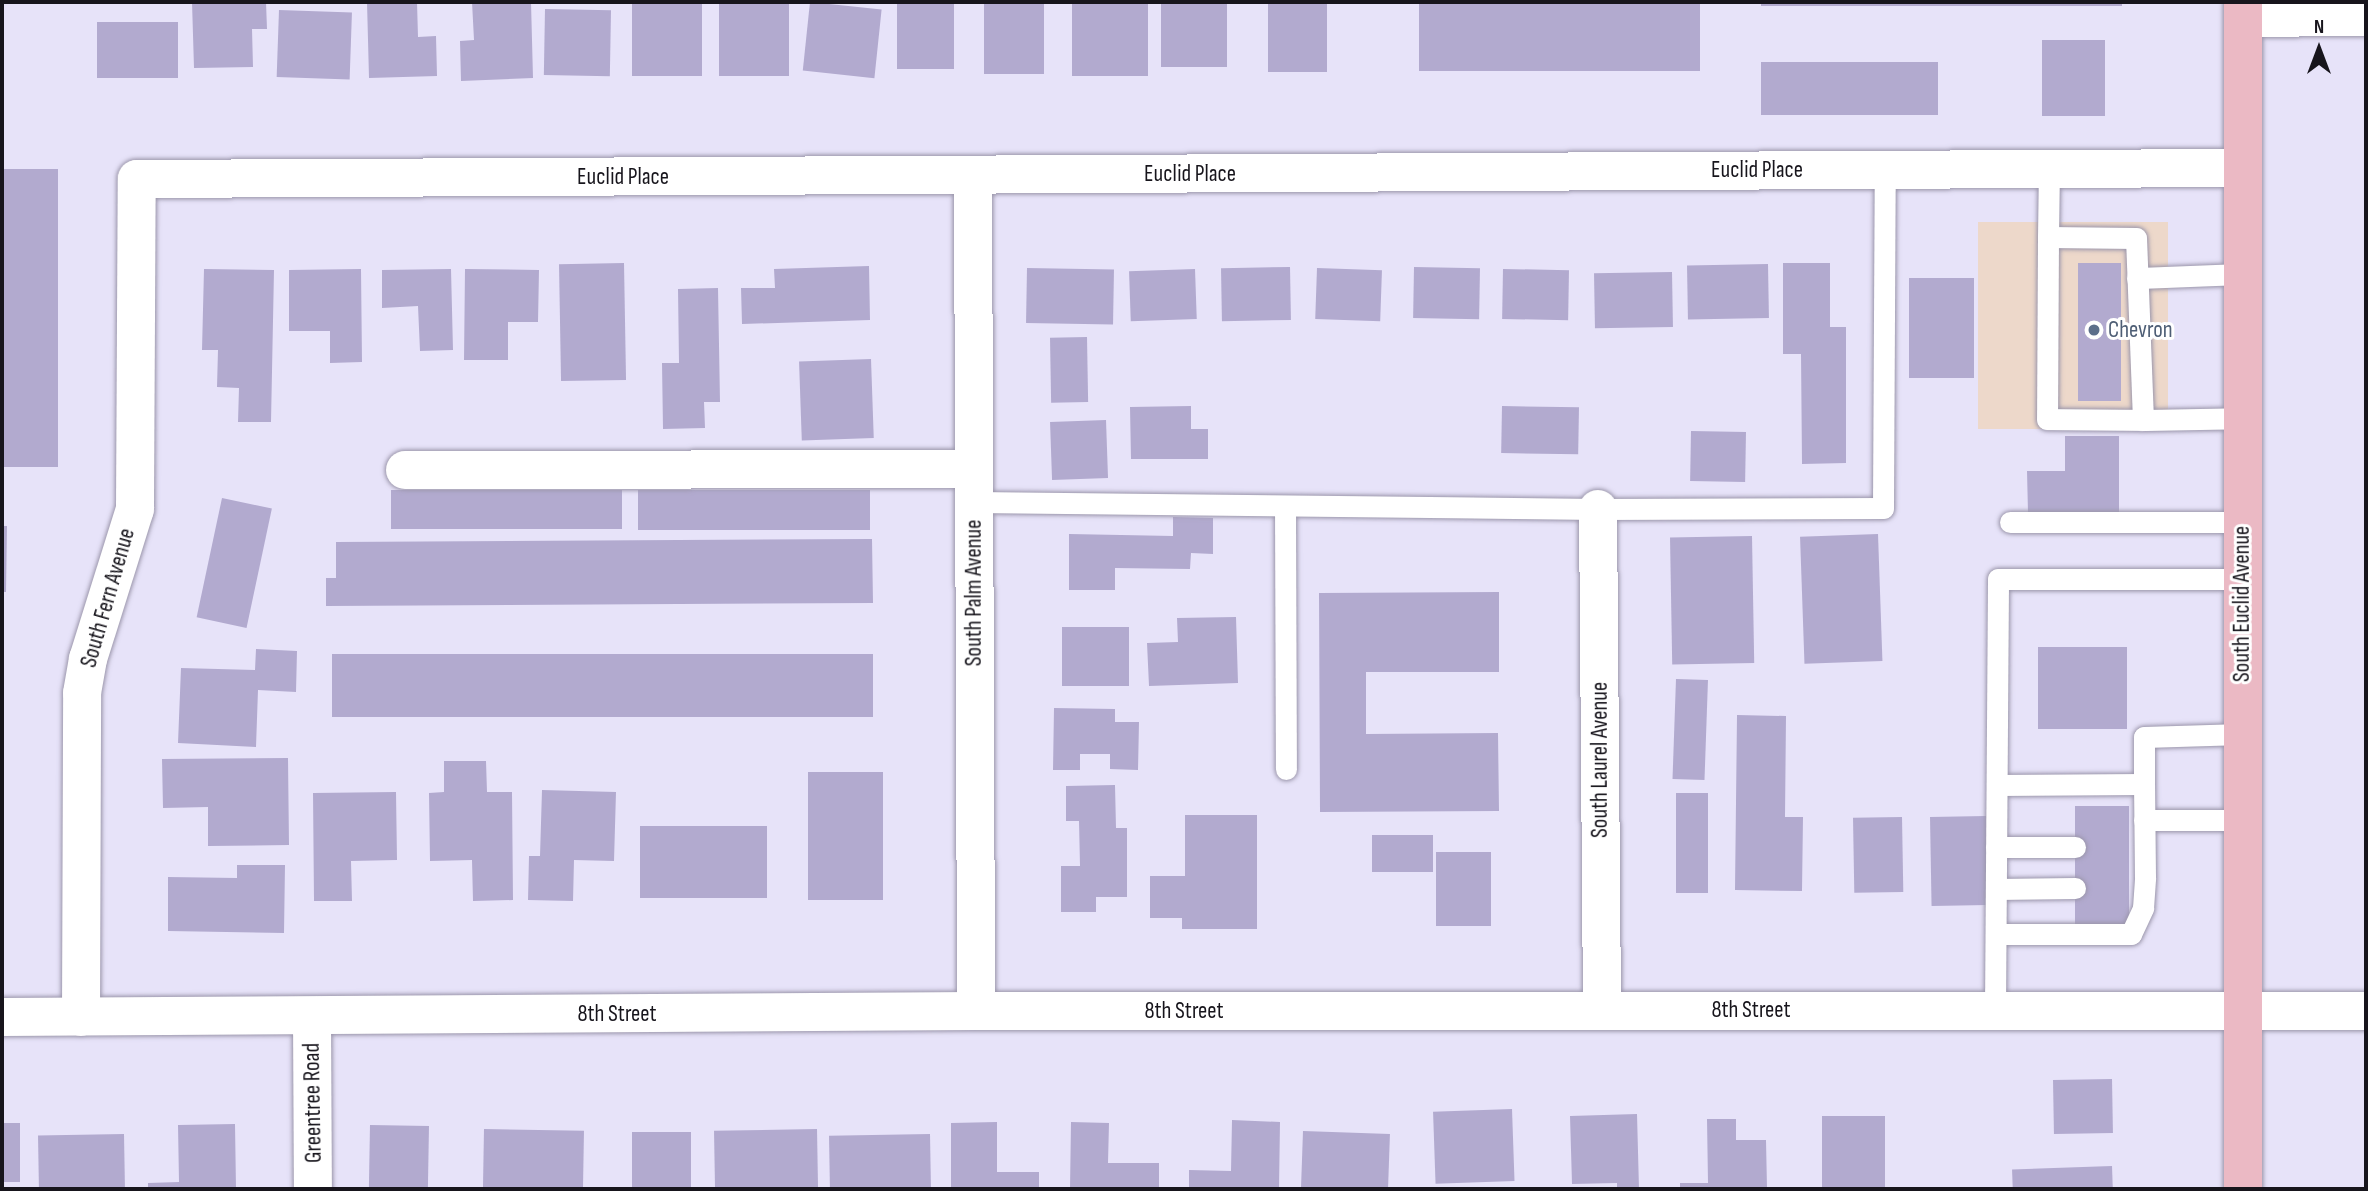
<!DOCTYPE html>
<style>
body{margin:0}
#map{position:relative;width:2368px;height:1191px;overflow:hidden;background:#e7e3f9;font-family:"Sofia Sans Condensed",sans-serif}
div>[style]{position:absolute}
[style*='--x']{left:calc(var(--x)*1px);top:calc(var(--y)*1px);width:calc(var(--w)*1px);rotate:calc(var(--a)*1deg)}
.commercial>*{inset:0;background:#edd8ca;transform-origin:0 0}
.building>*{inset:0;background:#b2aacf;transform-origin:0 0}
.roads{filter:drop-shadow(0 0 2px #9b96ab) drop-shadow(0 0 2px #9b96ab)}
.lane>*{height:21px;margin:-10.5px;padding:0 10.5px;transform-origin:10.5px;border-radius:10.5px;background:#fff}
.street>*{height:38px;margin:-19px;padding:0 19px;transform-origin:19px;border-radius:19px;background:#fff}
.secondary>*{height:38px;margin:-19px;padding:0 19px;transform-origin:19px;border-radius:19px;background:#fff}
.primary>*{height:38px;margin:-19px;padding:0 19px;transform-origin:19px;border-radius:19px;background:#ebb9c4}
.dots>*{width:19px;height:19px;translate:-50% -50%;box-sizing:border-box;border:4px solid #fff;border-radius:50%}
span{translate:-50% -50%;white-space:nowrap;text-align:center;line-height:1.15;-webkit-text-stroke:6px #fff;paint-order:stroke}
.street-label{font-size:23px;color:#17151c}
.service-label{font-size:23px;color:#4e5e75}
.left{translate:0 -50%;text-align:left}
.frame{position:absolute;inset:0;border:4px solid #17151c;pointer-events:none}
.north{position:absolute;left:2284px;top:14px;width:70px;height:70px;-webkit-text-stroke:5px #fff;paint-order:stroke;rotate:0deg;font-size:19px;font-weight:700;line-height:28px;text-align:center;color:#17151c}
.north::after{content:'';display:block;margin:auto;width:24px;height:32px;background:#17151c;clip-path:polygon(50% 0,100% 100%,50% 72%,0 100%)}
</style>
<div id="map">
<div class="commercial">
<i style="left:1978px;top:222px;width:190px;height:207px"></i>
</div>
<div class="building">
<i style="clip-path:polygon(192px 2px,266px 2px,267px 29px,252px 29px,253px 67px,194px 68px)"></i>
<i style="clip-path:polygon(367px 2px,417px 2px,418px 37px,436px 36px,437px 76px,369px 78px)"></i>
<i style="clip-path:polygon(472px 2px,531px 2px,533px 78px,461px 81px,460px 41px,474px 40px)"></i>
<i style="left:632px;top:2px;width:70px;height:74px"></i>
<i style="left:719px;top:2px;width:70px;height:74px"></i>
<i style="left:810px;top:2px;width:72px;height:69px;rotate:6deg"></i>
<i style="left:897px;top:2px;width:57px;height:67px"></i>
<i style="left:984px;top:2px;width:60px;height:72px"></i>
<i style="left:1072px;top:2px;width:76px;height:74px"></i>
<i style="left:1161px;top:2px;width:66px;height:65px"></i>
<i style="left:1268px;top:2px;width:59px;height:70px"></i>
<i style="left:1419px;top:2px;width:281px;height:69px"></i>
<i style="left:1761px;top:2px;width:361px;height:4px"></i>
<i style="left:545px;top:9px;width:66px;height:66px;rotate:1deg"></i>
<i style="left:279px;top:10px;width:73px;height:67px;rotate:2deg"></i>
<i style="left:97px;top:22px;width:81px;height:56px"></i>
<i style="left:2105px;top:40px;width:76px;height:63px;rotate:90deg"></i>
<i style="left:1761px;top:62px;width:177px;height:53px"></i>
<i style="left:2px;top:169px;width:56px;height:298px"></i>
<i style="left:624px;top:263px;width:117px;height:65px;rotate:89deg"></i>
<i style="clip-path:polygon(1783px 263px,1830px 263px,1830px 327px,1846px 327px,1846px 463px,1802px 464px,1801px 354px,1783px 354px)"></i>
<i style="left:2078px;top:263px;width:43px;height:138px"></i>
<i style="left:1768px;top:264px;width:54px;height:81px;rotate:89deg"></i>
<i style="clip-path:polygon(869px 266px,870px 320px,742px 324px,741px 288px,775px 288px,774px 269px)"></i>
<i style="left:1290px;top:267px;width:53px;height:69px;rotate:89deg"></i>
<i style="left:1414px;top:267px;width:66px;height:51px;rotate:1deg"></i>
<i style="left:1027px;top:268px;width:87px;height:55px;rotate:1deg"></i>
<i style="left:1317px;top:268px;width:65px;height:51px;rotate:2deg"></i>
<i style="clip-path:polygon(204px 269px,274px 270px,271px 422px,238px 422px,239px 388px,217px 387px,218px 350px,202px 350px)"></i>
<i style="clip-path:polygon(361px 269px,362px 362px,330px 363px,330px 331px,289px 331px,289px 270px)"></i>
<i style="clip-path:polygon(451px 269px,453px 350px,420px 351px,418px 306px,382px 308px,382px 270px)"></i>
<i style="clip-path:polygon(465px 269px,539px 270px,538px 322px,508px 322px,508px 360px,464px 360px)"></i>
<i style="left:1195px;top:269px;width:50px;height:66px;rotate:88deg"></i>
<i style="left:1503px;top:269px;width:66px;height:50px;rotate:1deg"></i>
<i style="left:1672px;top:272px;width:55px;height:78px;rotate:89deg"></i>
<i style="left:1909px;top:278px;width:65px;height:100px"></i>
<i style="clip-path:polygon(718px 288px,720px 402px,704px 402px,705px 428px,663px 429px,662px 363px,679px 363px,678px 289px)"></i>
<i style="left:1087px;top:337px;width:65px;height:37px;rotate:89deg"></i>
<i style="left:871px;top:359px;width:79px;height:72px;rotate:88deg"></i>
<i style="clip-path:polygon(1191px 406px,1191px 429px,1208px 429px,1208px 459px,1131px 459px,1130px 407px)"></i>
<i style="left:1502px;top:406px;width:77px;height:47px;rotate:1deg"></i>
<i style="left:1106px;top:420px;width:58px;height:56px;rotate:88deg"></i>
<i style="left:1691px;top:431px;width:55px;height:50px;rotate:1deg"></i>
<i style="clip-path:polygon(2065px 436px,2119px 436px,2119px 513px,2028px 513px,2027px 471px,2065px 471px)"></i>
<i style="left:622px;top:490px;width:39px;height:231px;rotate:90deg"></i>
<i style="left:870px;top:490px;width:40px;height:232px;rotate:90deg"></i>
<i style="left:222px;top:498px;width:51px;height:122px;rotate:12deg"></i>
<i style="clip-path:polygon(1173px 517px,1213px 518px,1213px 554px,1191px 553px,1190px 569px,1115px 568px,1115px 590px,1069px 590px,1069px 534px,1173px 536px)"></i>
<i style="clip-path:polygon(2px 526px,7px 526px,6px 592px,2px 592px)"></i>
<i style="left:1878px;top:534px;width:127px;height:78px;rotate:88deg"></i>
<i style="left:1752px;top:536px;width:127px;height:82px;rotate:89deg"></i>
<i style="clip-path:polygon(872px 539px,873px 603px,326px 606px,326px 578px,336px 578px,336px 542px)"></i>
<i style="clip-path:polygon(1499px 592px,1499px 672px,1366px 672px,1366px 734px,1498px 733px,1499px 811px,1320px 812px,1319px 593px)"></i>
<i style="clip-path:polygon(1236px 617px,1238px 683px,1149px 686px,1147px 643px,1178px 642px,1177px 618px)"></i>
<i style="left:1062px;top:627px;width:67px;height:59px"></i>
<i style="left:2127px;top:647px;width:82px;height:89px;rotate:90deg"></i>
<i style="clip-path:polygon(256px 649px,297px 651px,296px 692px,258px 690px,256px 747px,178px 743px,181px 668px,255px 670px)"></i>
<i style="left:873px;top:654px;width:63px;height:541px;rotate:90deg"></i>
<i style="left:1676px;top:679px;width:32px;height:100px;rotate:2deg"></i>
<i style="clip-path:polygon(1054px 708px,1115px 709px,1115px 722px,1139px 722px,1138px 770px,1110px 769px,1110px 754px,1080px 754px,1080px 770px,1053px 770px)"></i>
<i style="clip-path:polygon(1737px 715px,1786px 716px,1785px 817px,1803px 817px,1802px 891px,1735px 890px)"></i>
<i style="clip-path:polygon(288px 758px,289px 845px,208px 846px,208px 807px,163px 808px,162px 759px)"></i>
<i style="clip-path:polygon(444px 761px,486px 761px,487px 792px,512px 792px,513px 900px,473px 901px,472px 860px,430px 861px,429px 793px,444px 792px)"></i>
<i style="left:808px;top:772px;width:75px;height:128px"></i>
<i style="clip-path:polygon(1115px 785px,1116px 828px,1127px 828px,1127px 897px,1096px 897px,1096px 912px,1061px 912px,1061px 866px,1080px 866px,1079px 821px,1066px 821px,1066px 786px)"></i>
<i style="clip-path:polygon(542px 790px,616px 792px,614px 861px,574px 860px,573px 901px,528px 900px,529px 856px,540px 856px)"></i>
<i style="clip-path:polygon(396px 792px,397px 860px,351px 861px,352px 901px,314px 901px,313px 793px)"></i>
<i style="left:1676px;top:793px;width:32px;height:100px"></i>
<i style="left:2075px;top:806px;width:54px;height:123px"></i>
<i style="clip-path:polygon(1185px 815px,1257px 815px,1257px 929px,1182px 929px,1182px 918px,1150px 918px,1150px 876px,1185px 876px)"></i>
<i style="left:1986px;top:816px;width:89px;height:56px;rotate:89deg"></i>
<i style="left:1902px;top:817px;width:75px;height:49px;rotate:89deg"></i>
<i style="left:640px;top:826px;width:127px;height:72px"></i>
<i style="left:1433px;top:835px;width:37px;height:61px;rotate:90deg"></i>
<i style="left:1436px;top:852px;width:55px;height:74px"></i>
<i style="clip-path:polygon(237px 865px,285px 865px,284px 933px,168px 931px,168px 877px,237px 878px)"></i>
<i style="left:2112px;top:1079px;width:54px;height:59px;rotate:89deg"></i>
<i style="left:1512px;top:1109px;width:72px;height:79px;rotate:88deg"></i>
<i style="clip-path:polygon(1637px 1114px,1639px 1189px,1617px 1189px,1617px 1183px,1572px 1184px,1570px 1116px)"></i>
<i style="left:1822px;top:1116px;width:63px;height:73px"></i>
<i style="clip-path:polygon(1707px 1119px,1736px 1119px,1736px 1140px,1766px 1140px,1767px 1188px,1680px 1189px,1680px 1183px,1708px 1183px)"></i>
<i style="clip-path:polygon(1232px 1120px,1280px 1122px,1279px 1189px,1189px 1189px,1189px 1170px,1231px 1171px)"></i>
<i style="clip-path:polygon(997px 1122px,997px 1172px,1039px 1172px,1039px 1189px,951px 1189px,951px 1123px)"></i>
<i style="clip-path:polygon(1071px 1122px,1109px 1123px,1108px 1163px,1159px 1163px,1159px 1189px,1070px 1189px)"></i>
<i style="left:2px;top:1123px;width:18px;height:59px"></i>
<i style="clip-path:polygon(235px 1124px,236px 1189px,148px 1189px,148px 1183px,179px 1182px,178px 1125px)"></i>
<i style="left:370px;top:1125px;width:59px;height:64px;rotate:1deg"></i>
<i style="left:484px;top:1129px;width:100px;height:60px;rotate:1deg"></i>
<i style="left:817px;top:1129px;width:60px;height:103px;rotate:89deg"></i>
<i style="left:1303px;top:1131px;width:87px;height:58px;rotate:2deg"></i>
<i style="left:632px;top:1132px;width:59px;height:57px"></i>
<i style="left:124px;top:1134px;width:55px;height:86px;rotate:89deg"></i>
<i style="left:930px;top:1134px;width:55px;height:101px;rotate:89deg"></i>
<i style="left:2112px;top:1166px;width:23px;height:100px;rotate:88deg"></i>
</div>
<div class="roads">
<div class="lane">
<i style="--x:2048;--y:237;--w:182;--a:90.3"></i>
<i style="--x:2047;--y:419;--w:96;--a:0.6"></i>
<i style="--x:2143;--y:420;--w:182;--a:-92.2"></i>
<i style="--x:2136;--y:238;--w:88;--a:-179.3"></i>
<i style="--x:2048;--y:237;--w:68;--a:-89.2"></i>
<i style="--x:2137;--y:278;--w:106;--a:-2.2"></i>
<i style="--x:2143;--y:420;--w:100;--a:-1.1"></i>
<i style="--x:974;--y:502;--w:624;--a:0.64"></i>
<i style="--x:1598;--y:509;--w:285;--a:-0.2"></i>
<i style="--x:1883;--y:508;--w:338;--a:-89.7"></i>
<i style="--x:1285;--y:506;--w:263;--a:89.8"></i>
<i style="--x:2010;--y:522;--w:232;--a:0"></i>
<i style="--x:1997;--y:785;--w:147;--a:-0.4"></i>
<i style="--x:2144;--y:784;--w:47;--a:-90"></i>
<i style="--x:2144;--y:737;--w:98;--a:-1.8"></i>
<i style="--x:2144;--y:820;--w:98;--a:0"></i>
<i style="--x:1996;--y:847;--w:79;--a:0"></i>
<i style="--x:1996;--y:889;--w:79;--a:-0.7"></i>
<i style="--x:1996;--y:934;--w:135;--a:0"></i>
<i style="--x:2131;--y:934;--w:29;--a:-65"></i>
<i style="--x:2143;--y:908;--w:31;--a:-86"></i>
<i style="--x:2145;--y:877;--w:93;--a:-90.6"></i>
<i style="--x:1995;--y:1010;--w:431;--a:-89.6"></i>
<i style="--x:1998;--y:579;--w:244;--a:0"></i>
</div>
<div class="street">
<i style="--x:2243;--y:18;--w:123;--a:-0.5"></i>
<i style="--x:973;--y:175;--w:836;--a:89.79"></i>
<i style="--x:405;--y:470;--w:569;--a:-0.1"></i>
<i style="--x:1598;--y:509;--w:501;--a:89.54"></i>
<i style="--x:81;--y:1017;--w:324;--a:-89.8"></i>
<i style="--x:82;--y:693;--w:35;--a:-80"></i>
<i style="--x:88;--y:659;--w:157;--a:-72.6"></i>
<i style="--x:135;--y:509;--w:330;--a:-89.7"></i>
<i style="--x:137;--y:179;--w:2106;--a:-0.3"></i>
<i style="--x:312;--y:1017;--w:172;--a:89.7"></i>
</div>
<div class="secondary">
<i style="--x:2;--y:1017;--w:974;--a:-0.35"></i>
<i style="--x:976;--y:1011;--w:1390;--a:0"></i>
</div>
<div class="primary">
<i style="--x:2243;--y:1189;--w:1187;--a:-90"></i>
</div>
</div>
<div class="dots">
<i style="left:2094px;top:330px;background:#5c6f8a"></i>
</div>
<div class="street-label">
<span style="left:1757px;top:170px">Euclid Place</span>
<span style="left:1190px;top:174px">Euclid Place</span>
<span style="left:623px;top:177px">Euclid Place</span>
<span style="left:974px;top:593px;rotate:-90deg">South Palm Avenue</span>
<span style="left:108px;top:598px;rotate:-74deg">South Fern Avenue</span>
<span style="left:2242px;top:604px;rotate:-90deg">South Euclid Avenue</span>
<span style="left:1600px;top:760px;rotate:-90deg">South Laurel Avenue</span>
<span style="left:1751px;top:1010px">8th Street</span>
<span style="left:1184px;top:1011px">8th Street</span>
<span style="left:617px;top:1014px">8th Street</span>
<span style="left:313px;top:1103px;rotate:-91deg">Greentree Road</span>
</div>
<div class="service-label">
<span class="left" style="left:2108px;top:330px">Chevron</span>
</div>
<div class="frame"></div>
<div class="north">N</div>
</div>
